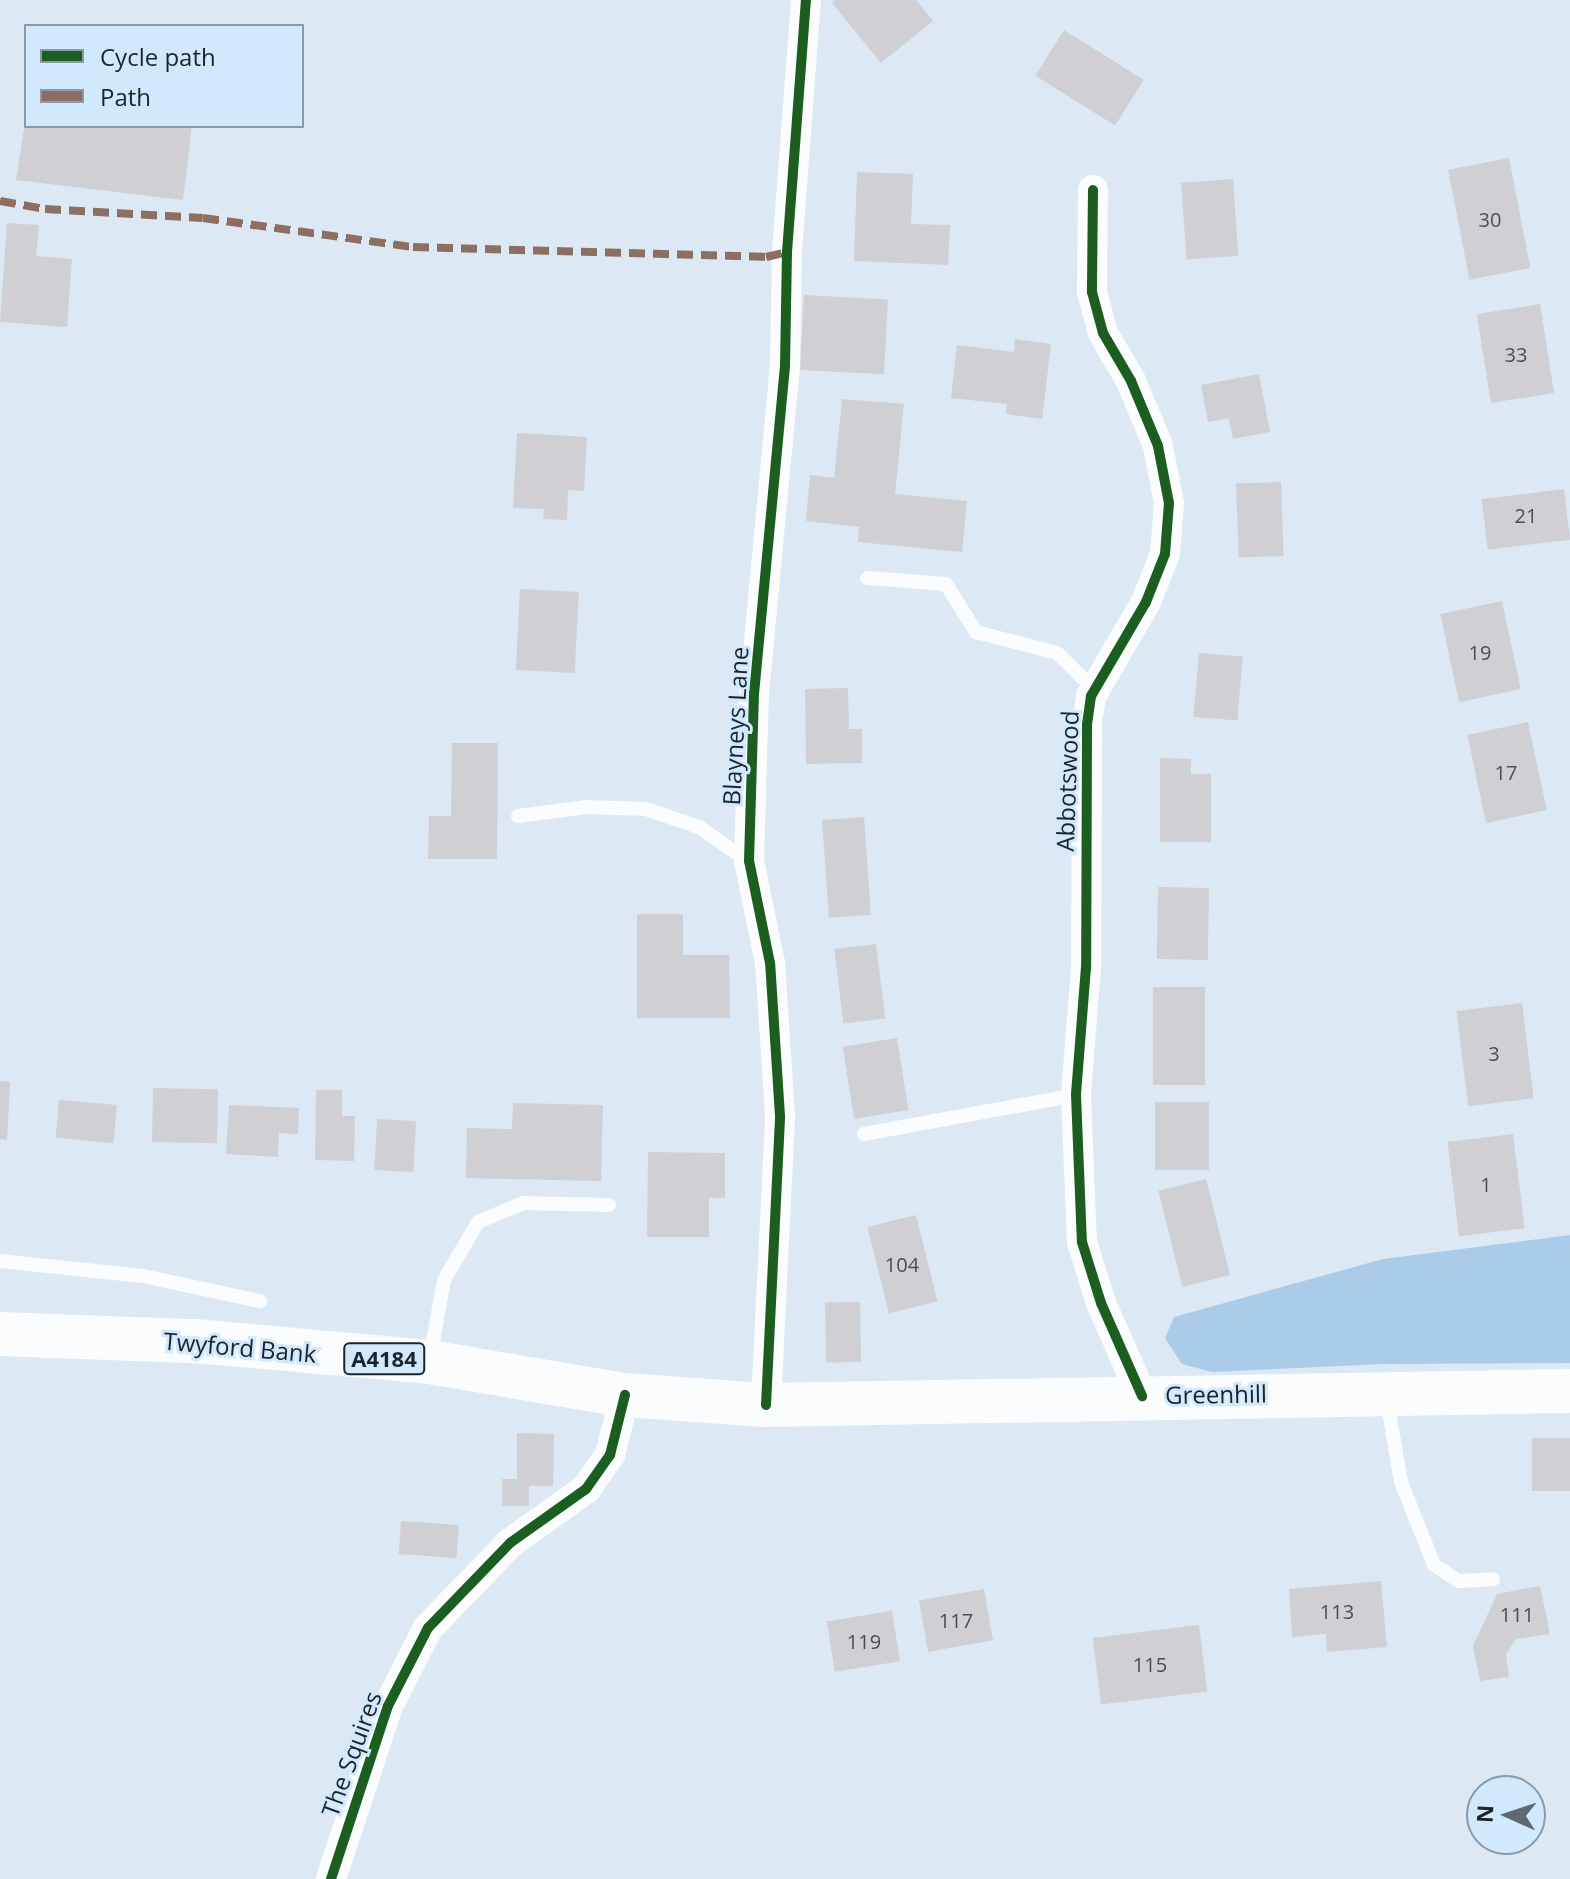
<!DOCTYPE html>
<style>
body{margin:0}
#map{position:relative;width:1570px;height:1879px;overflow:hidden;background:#dce8f3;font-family:"Open Sans",sans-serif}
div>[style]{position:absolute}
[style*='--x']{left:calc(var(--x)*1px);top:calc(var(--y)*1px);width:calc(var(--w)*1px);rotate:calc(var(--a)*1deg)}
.forest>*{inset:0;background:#abcce8}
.building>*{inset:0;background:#d0cfd4;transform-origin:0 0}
.service>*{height:14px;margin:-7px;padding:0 7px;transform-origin:7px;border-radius:7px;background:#fafcfd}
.minor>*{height:30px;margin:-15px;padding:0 15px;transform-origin:15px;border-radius:15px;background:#fafcfd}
.primary>*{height:44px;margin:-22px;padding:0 22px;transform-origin:22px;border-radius:22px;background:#fafcfd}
.quiet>*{height:8px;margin-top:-4px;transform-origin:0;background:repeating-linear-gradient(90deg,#8d6e63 0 16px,transparent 0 24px)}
.cycleway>*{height:10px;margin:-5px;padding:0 5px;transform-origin:5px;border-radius:5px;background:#1b5e20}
span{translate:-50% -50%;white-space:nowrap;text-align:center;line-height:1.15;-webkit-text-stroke:6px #d2e9fd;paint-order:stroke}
.number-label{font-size:20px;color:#494f55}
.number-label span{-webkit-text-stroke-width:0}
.shield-label span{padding:2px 6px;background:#d2e9fd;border:2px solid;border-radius:6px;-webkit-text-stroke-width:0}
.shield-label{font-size:22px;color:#1c242b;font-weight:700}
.street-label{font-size:24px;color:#1c242b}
.legend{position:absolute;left:24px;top:24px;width:280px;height:104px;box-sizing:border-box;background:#d2e9fd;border:2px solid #899aa9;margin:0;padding:10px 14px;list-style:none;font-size:24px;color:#1c242b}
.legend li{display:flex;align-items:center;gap:16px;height:40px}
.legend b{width:40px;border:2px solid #899aa9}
.north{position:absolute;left:1466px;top:1775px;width:80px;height:80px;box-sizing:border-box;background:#d2e9fd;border:2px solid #899aa9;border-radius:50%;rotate:273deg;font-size:22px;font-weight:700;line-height:32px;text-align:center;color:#1c242b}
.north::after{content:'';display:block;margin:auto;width:28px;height:36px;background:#5f6971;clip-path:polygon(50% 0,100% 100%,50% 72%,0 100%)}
</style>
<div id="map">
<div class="forest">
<i style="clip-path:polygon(1570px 1235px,1570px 1363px,1382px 1364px,1212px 1372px,1182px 1364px,1165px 1338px,1174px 1317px,1383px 1259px)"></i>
</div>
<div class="building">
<i style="clip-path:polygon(836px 0,916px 0,933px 21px,881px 63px,832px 3px)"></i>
<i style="left:1064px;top:30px;width:94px;height:54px;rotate:32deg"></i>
<i style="clip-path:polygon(26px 116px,26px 126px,192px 126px,183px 200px,16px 180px)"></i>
<i style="left:1509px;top:158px;width:112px;height:62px;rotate:79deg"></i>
<i style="clip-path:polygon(857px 172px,913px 174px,911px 224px,950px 225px,948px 265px,854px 261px)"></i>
<i style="left:1233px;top:179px;width:77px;height:52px;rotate:86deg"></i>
<i style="clip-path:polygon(7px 223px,39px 225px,36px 256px,72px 259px,67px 327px,0 322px)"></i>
<i style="left:804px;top:295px;width:84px;height:75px;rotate:3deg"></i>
<i style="left:1540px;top:304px;width:90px;height:64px;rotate:81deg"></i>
<i style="clip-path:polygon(1015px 339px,1051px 344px,1042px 419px,1006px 414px,1007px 404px,951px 398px,957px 345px,1014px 352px)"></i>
<i style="clip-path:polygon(1259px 374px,1270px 432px,1233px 439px,1229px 418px,1208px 422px,1201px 385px)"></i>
<i style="clip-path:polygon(842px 399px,904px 404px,895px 494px,967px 501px,962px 552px,858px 542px,859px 527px,806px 521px,810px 475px,834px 478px)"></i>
<i style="clip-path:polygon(517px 433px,587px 437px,584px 491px,568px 490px,567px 520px,543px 519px,544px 509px,513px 508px)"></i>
<i style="left:1281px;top:482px;width:74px;height:45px;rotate:88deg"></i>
<i style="left:1564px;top:489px;width:51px;height:83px;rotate:83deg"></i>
<i style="left:520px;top:589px;width:59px;height:81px;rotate:3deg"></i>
<i style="left:1502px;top:601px;width:90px;height:63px;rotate:78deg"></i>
<i style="left:1199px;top:653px;width:44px;height:64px;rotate:5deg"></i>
<i style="clip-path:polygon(848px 688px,849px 729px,862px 729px,862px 763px,806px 764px,805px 689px)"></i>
<i style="left:1528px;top:722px;width:90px;height:62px;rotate:78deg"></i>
<i style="clip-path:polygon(452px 743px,498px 743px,497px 859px,428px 859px,429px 816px,451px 816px)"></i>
<i style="clip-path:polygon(1160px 758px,1191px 759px,1191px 774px,1211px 774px,1211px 842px,1160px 842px)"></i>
<i style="left:864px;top:817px;width:98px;height:42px;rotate:86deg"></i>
<i style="left:1158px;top:887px;width:51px;height:72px;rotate:1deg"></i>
<i style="clip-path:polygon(637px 914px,683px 914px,683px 955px,729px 955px,730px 1018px,637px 1018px)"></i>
<i style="left:876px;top:944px;width:75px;height:42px;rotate:83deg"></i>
<i style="left:1153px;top:987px;width:52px;height:98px"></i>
<i style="left:1522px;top:1003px;width:96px;height:66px;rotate:83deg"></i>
<i style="left:897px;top:1038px;width:73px;height:55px;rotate:81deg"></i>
<i style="clip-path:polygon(0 1081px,10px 1082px,7px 1140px,0 1139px)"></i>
<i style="left:153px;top:1088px;width:65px;height:54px;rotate:1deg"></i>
<i style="clip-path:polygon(316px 1090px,342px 1090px,342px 1116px,355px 1116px,354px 1161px,315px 1160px)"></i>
<i style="left:59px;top:1100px;width:58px;height:38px;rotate:5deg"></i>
<i style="left:1155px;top:1102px;width:54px;height:68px"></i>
<i style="clip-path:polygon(513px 1103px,603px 1105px,601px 1181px,466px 1178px,467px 1128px,512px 1129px)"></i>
<i style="clip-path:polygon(229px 1105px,299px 1108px,298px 1134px,279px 1133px,278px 1157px,226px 1154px)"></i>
<i style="left:377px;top:1119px;width:39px;height:51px;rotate:3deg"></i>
<i style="left:1513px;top:1134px;width:95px;height:66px;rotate:83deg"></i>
<i style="clip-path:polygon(648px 1152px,725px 1153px,725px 1198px,709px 1198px,709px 1237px,647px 1237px)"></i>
<i style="left:1206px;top:1179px;width:99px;height:49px;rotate:76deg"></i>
<i style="left:916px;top:1215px;width:89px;height:50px;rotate:76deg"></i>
<i style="left:860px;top:1302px;width:60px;height:35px;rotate:89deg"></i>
<i style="clip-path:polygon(517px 1433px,554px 1434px,553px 1486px,529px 1486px,529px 1506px,502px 1506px,502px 1479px,517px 1479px)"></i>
<i style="left:1570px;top:1438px;width:53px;height:38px;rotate:90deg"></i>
<i style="left:401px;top:1521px;width:58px;height:33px;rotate:4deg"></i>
<i style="clip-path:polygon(1381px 1581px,1387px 1647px,1327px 1652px,1326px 1634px,1292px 1637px,1289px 1589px)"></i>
<i style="clip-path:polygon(1540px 1586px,1550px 1634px,1516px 1639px,1506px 1654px,1509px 1677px,1480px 1681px,1473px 1646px,1497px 1594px)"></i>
<i style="left:984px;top:1589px;width:52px;height:66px;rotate:80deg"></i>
<i style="left:892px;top:1611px;width:51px;height:66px;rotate:81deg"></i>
<i style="left:1199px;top:1625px;width:67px;height:107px;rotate:83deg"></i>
</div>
<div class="service">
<i style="--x:867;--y:578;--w:79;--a:4.3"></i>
<i style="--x:946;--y:584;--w:57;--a:58"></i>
<i style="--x:976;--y:632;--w:84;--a:14.5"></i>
<i style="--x:1057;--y:653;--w:53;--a:44.2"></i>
<i style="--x:518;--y:816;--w:69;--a:-7.5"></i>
<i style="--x:586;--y:807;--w:60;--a:1.9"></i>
<i style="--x:646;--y:809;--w:56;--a:18.8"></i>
<i style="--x:699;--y:827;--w:60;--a:34.8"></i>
<i style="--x:864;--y:1134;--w:216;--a:-10.4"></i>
<i style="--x:0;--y:1261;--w:144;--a:6"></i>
<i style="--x:143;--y:1276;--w:120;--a:12.1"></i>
<i style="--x:430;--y:1358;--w:79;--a:-79.8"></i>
<i style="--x:444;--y:1280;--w:67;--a:-59.6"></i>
<i style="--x:478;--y:1222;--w:49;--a:-22.9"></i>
<i style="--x:523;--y:1203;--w:86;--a:1.3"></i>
<i style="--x:1387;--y:1400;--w:83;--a:80.3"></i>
<i style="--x:1401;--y:1482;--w:89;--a:68.3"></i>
<i style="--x:1434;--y:1565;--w:30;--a:33"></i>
<i style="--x:1459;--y:1581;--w:34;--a:-3"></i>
</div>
<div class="minor">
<i style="--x:1093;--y:190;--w:102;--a:90.6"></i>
<i style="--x:1092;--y:292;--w:42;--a:75"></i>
<i style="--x:1103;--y:333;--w:56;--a:59.7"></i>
<i style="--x:1131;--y:381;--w:70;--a:67.4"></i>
<i style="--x:1158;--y:446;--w:58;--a:79.1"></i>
<i style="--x:1169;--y:503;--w:51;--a:94.5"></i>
<i style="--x:1165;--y:554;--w:52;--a:111.6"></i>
<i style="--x:1146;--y:602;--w:109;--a:120.3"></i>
<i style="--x:1091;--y:696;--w:29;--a:98"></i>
<i style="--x:1087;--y:725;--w:242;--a:90.2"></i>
<i style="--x:1086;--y:967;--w:128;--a:94.5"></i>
<i style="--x:1076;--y:1095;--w:147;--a:87.7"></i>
<i style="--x:1082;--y:1242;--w:64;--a:72.7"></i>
<i style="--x:1101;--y:1303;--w:102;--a:66.2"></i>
<i style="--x:766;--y:1405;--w:289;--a:-87.2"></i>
<i style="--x:780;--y:1116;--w:153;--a:-93.7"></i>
<i style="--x:770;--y:963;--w:104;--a:-101.6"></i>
<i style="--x:749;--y:861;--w:167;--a:-88.3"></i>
<i style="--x:754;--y:694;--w:329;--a:-84.6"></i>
<i style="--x:785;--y:366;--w:114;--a:-89"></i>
<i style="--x:787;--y:252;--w:253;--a:-85.7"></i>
<i style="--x:331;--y:1879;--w:182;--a:-71.8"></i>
<i style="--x:388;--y:1706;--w:88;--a:-62.9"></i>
<i style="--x:428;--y:1628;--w:118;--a:-46"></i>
<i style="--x:510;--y:1543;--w:93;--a:-35.4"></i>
<i style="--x:586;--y:1489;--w:42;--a:-54.8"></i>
<i style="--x:610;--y:1455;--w:62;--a:-76"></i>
</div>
<div class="primary">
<i style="--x:0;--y:1334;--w:195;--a:2.1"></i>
<i style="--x:195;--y:1341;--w:235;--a:5.1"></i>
<i style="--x:429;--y:1362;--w:199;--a:9.6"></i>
<i style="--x:625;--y:1395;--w:141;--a:4.1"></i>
<i style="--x:766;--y:1405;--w:804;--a:-1"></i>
</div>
<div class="quiet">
<i style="--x:0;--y:201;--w:46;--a:10.1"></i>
<i style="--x:45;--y:209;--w:158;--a:3.3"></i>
<i style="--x:203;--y:218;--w:212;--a:7.9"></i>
<i style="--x:413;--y:247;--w:353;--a:1.6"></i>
<i style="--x:766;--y:257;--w:22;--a:-13"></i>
</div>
<div class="cycleway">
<i style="--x:1093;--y:190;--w:102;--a:90.6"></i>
<i style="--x:1092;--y:292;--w:42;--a:75"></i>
<i style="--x:1103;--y:333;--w:56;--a:59.7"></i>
<i style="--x:1131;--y:381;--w:70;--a:67.4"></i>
<i style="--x:1158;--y:446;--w:58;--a:79.1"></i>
<i style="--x:1169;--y:503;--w:51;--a:94.5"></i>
<i style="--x:1165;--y:554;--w:52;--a:111.6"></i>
<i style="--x:1146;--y:602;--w:109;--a:120.3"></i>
<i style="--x:1091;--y:696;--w:29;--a:98"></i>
<i style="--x:1087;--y:725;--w:242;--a:90.2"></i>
<i style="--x:1086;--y:967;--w:128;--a:94.5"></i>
<i style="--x:1076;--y:1095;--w:147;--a:87.7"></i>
<i style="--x:1082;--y:1242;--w:64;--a:72.7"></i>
<i style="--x:1101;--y:1303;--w:102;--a:66.2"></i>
<i style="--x:766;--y:1405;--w:289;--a:-87.2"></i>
<i style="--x:780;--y:1116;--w:153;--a:-93.7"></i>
<i style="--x:770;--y:963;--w:104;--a:-101.6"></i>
<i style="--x:749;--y:861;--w:167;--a:-88.3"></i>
<i style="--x:754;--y:694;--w:329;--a:-84.6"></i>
<i style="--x:785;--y:366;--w:114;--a:-89"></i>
<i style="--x:787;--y:252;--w:253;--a:-85.7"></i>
<i style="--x:331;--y:1879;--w:182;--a:-71.8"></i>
<i style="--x:388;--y:1706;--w:88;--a:-62.9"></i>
<i style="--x:428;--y:1628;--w:118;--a:-46"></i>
<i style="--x:510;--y:1543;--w:93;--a:-35.4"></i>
<i style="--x:586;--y:1489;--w:42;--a:-54.8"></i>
<i style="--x:610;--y:1455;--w:62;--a:-76"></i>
</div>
<div class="number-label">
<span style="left:1490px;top:219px">30</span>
<span style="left:1516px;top:354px">33</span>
<span style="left:1526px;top:515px">21</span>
<span style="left:1480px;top:652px">19</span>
<span style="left:1506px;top:772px">17</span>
<span style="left:1494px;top:1053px">3</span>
<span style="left:1486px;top:1184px">1</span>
<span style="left:902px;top:1264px">104</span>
<span style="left:1337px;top:1611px">113</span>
<span style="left:1517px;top:1614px">111</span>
<span style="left:956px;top:1620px">117</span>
<span style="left:864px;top:1641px">119</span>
<span style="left:1150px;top:1664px">115</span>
</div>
<div class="shield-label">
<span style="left:384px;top:1359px">A4184</span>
</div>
<div class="street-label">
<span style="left:735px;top:726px;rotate:-87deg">Blayneys Lane</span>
<span style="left:1067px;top:781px;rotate:-88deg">Abbotswood</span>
<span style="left:240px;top:1347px;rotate:5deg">Twyford Bank</span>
<span style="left:1216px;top:1394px;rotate:-1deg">Greenhill</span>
<span style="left:351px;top:1754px;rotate:-70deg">The Squires</span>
</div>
<ul class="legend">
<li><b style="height:10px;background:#1b5e20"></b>Cycle path</li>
<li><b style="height:10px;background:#8d6e63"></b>Path</li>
</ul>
<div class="north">N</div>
</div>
